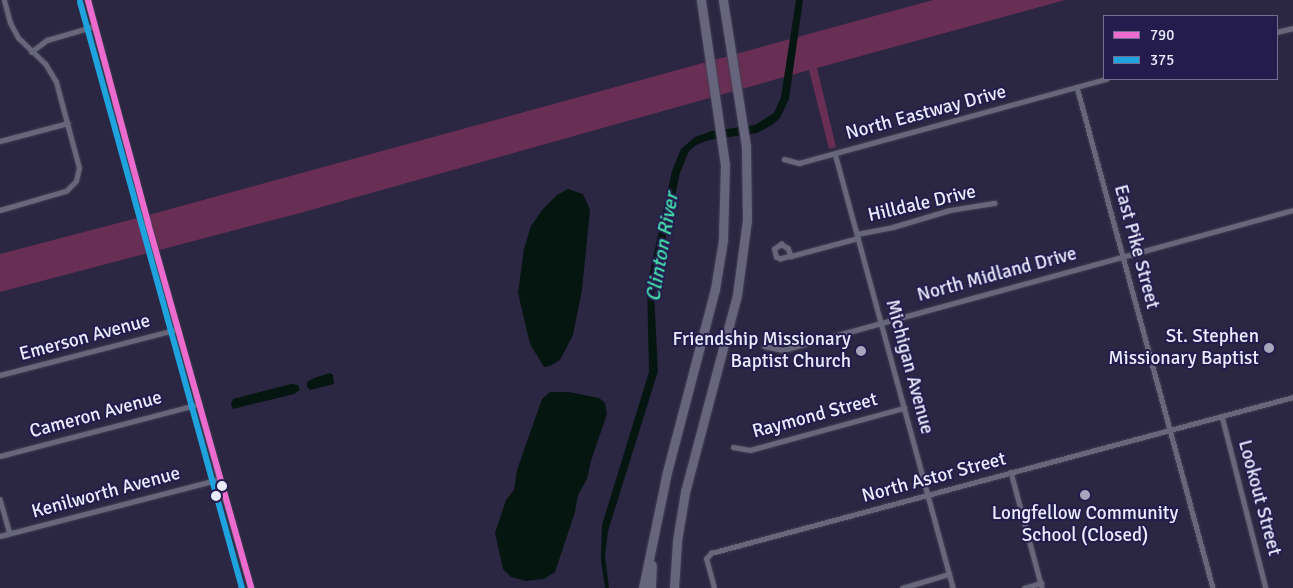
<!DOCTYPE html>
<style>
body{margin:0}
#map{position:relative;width:1293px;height:588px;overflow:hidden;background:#2b2742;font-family:Signika,sans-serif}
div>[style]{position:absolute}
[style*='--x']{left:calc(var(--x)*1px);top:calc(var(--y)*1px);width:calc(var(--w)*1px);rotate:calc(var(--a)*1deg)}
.green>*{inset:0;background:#682e53}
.water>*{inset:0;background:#051510}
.roads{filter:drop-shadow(0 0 1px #444055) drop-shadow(0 0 1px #444055)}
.minor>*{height:4.5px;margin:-2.25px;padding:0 2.25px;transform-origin:2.25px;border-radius:2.25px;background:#67667a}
.tertiary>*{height:5.5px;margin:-2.75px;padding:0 2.75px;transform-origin:2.75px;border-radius:2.75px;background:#67667a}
.motorway>*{height:9px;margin:-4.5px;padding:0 4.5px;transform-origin:4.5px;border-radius:4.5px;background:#67657e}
.bus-1>*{height:6px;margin:-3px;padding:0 3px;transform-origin:3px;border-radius:3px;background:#ed6bcf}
.bus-2>*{height:6px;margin:-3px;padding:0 3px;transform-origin:3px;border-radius:3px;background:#1ea3df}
.dots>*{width:14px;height:14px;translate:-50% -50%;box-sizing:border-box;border:2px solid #231c4d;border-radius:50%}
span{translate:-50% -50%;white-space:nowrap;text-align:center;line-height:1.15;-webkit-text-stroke:4px #231c4d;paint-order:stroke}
.street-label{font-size:19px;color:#ebebfe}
.poi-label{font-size:19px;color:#ebebfe}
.right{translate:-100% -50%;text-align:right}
.water-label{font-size:20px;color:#43e0ab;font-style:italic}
.legend{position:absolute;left:1103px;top:15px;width:175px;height:65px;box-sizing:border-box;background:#231c4d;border:1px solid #736f94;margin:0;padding:6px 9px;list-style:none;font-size:15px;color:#ebebfe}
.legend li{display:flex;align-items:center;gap:10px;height:25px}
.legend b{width:25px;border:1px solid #736f94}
</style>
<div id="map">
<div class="green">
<i style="clip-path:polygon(933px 0,1065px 0,817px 68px,836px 147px,829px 149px,809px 70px,300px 213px,0 292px,0 254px,145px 216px)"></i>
</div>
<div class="water">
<i style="clip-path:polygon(796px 0,803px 0,789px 99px,780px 118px,772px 125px,757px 133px,709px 140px,696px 145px,689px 151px,680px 173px,654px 293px,658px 371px,608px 531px,605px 556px,609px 588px,605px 588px,601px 560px,602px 525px,649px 372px,647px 286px,672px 171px,681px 149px,695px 137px,712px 131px,755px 125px,774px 113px,781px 97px)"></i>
<i style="clip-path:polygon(568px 189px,583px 194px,590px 210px,582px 290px,573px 335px,560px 360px,550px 366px,544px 367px,530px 344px,518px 293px,524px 249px,531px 226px,543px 209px,557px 195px)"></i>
<i style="clip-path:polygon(330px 373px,333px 375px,334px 384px,310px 390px,307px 387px,307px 382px,314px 378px)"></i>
<i style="clip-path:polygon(291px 384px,298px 385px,300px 390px,294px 394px,233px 409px,231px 404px,233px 399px)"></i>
<i style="clip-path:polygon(550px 392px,569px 392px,599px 398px,605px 403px,607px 414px,591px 461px,587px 479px,578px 495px,575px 512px,555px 572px,544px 579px,526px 581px,511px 577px,503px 569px,495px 533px,506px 500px,514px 490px,517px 470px,542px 399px)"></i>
</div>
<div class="roads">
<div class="minor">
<i style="--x:1277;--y:32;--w:16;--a:-14"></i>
<i style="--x:31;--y:52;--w:20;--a:-37"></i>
<i style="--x:47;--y:40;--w:50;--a:-16.3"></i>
<i style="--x:1077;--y:87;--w:519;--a:74.81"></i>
<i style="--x:0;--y:141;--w:70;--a:-14.8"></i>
<i style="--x:835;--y:153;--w:451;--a:74.8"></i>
<i style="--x:784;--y:159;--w:16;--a:15"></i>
<i style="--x:799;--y:163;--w:319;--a:-15.3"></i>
<i style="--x:0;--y:210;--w:69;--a:-16.1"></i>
<i style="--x:66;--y:191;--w:14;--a:-45"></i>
<i style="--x:76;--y:181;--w:13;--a:-77"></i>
<i style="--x:79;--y:168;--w:89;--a:-105"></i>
<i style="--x:56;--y:82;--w:21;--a:-121"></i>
<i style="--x:45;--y:64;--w:37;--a:-136"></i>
<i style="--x:18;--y:38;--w:17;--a:-118"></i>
<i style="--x:10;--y:23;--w:24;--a:-105"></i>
<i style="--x:857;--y:234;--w:37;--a:-11"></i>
<i style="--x:893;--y:227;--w:59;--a:-16.6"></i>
<i style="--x:950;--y:210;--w:45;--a:-9"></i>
<i style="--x:781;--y:244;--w:8;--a:30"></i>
<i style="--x:788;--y:248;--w:9;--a:69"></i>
<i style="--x:791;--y:256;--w:11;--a:165"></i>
<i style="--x:780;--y:259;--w:4;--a:-153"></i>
<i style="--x:776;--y:257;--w:8;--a:-104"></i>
<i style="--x:774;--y:249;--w:9;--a:-36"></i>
<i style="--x:791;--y:256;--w:69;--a:-15"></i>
<i style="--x:764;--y:346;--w:19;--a:12"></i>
<i style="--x:783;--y:350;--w:529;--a:-15.35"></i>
<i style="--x:0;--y:375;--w:184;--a:-14.5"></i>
<i style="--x:1222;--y:416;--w:178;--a:75.7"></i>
<i style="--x:733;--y:447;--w:17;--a:10"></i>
<i style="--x:750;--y:450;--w:160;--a:-15.3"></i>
<i style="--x:0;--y:456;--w:206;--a:-14.6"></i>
<i style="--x:1011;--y:472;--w:120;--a:75"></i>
<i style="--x:0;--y:499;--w:35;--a:74"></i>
<i style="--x:0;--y:536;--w:227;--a:-14.5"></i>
<i style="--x:714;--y:588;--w:30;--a:-105"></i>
<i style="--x:706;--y:559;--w:8;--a:-50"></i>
<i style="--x:711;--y:553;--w:603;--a:-15"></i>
<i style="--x:902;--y:588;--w:49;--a:-16.6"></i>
<i style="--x:1024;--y:588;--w:18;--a:-16"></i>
</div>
<div class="tertiary">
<i style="--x:88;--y:0;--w:231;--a:74.9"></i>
<i style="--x:148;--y:223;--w:379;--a:74.2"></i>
</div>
<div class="motorway">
<i style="--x:643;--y:588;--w:118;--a:-78.3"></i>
<i style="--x:667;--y:472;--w:189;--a:-75.3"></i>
<i style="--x:715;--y:289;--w:50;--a:-80.7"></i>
<i style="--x:723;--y:240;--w:75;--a:-88.5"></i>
<i style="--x:725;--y:165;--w:167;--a:-98.3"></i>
<i style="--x:651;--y:588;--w:23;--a:-88"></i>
<i style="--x:674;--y:588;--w:47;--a:-86.3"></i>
<i style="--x:677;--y:541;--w:50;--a:-80.7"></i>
<i style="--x:685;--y:492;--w:204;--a:-75.2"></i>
<i style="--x:737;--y:295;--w:76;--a:-82.4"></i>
<i style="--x:747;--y:220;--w:74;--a:-90.8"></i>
<i style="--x:746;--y:146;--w:148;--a:-99"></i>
</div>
</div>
<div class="bus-1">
<i style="--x:88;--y:0;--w:231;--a:74.9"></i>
<i style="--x:148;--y:223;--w:379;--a:74.2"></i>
</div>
<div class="bus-2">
<i style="--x:80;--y:2;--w:608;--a:74.55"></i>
</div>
<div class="dots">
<i style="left:1269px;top:348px;background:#a8a6bc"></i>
<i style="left:861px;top:351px;background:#a8a6bc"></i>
<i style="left:222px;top:486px;background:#ebebfe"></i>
<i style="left:1085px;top:495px;background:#a8a6bc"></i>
<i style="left:216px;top:496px;background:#ebebfe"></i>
</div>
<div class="street-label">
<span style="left:926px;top:113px;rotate:-15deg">North Eastway Drive</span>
<span style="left:922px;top:204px;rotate:-13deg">Hilldale Drive</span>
<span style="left:1136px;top:247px;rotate:75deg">East Pike Street</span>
<span style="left:997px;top:275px;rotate:-15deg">North Midland Drive</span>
<span style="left:85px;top:338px;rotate:-15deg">Emerson Avenue</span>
<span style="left:909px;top:367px;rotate:75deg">Michigan Avenue</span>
<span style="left:96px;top:415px;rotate:-15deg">Cameron Avenue</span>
<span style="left:815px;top:416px;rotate:-15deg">Raymond Street</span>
<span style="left:934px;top:478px;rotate:-15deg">North Astor Street</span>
<span style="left:106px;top:493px;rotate:-15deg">Kenilworth Avenue</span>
<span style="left:1259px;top:498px;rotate:75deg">Lookout Street</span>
</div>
<div class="poi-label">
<span class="right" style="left:1259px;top:348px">St. Stephen<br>Missionary Baptist</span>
<span class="right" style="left:851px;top:351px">Friendship Missionary<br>Baptist Church</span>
<span style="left:1085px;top:525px">Longfellow Community<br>School (Closed)</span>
</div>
<div class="water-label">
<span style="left:662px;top:247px;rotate:-80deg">Clinton River</span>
</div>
<ul class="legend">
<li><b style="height:6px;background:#ed6bcf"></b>790</li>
<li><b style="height:6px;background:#1ea3df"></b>375</li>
</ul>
</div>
